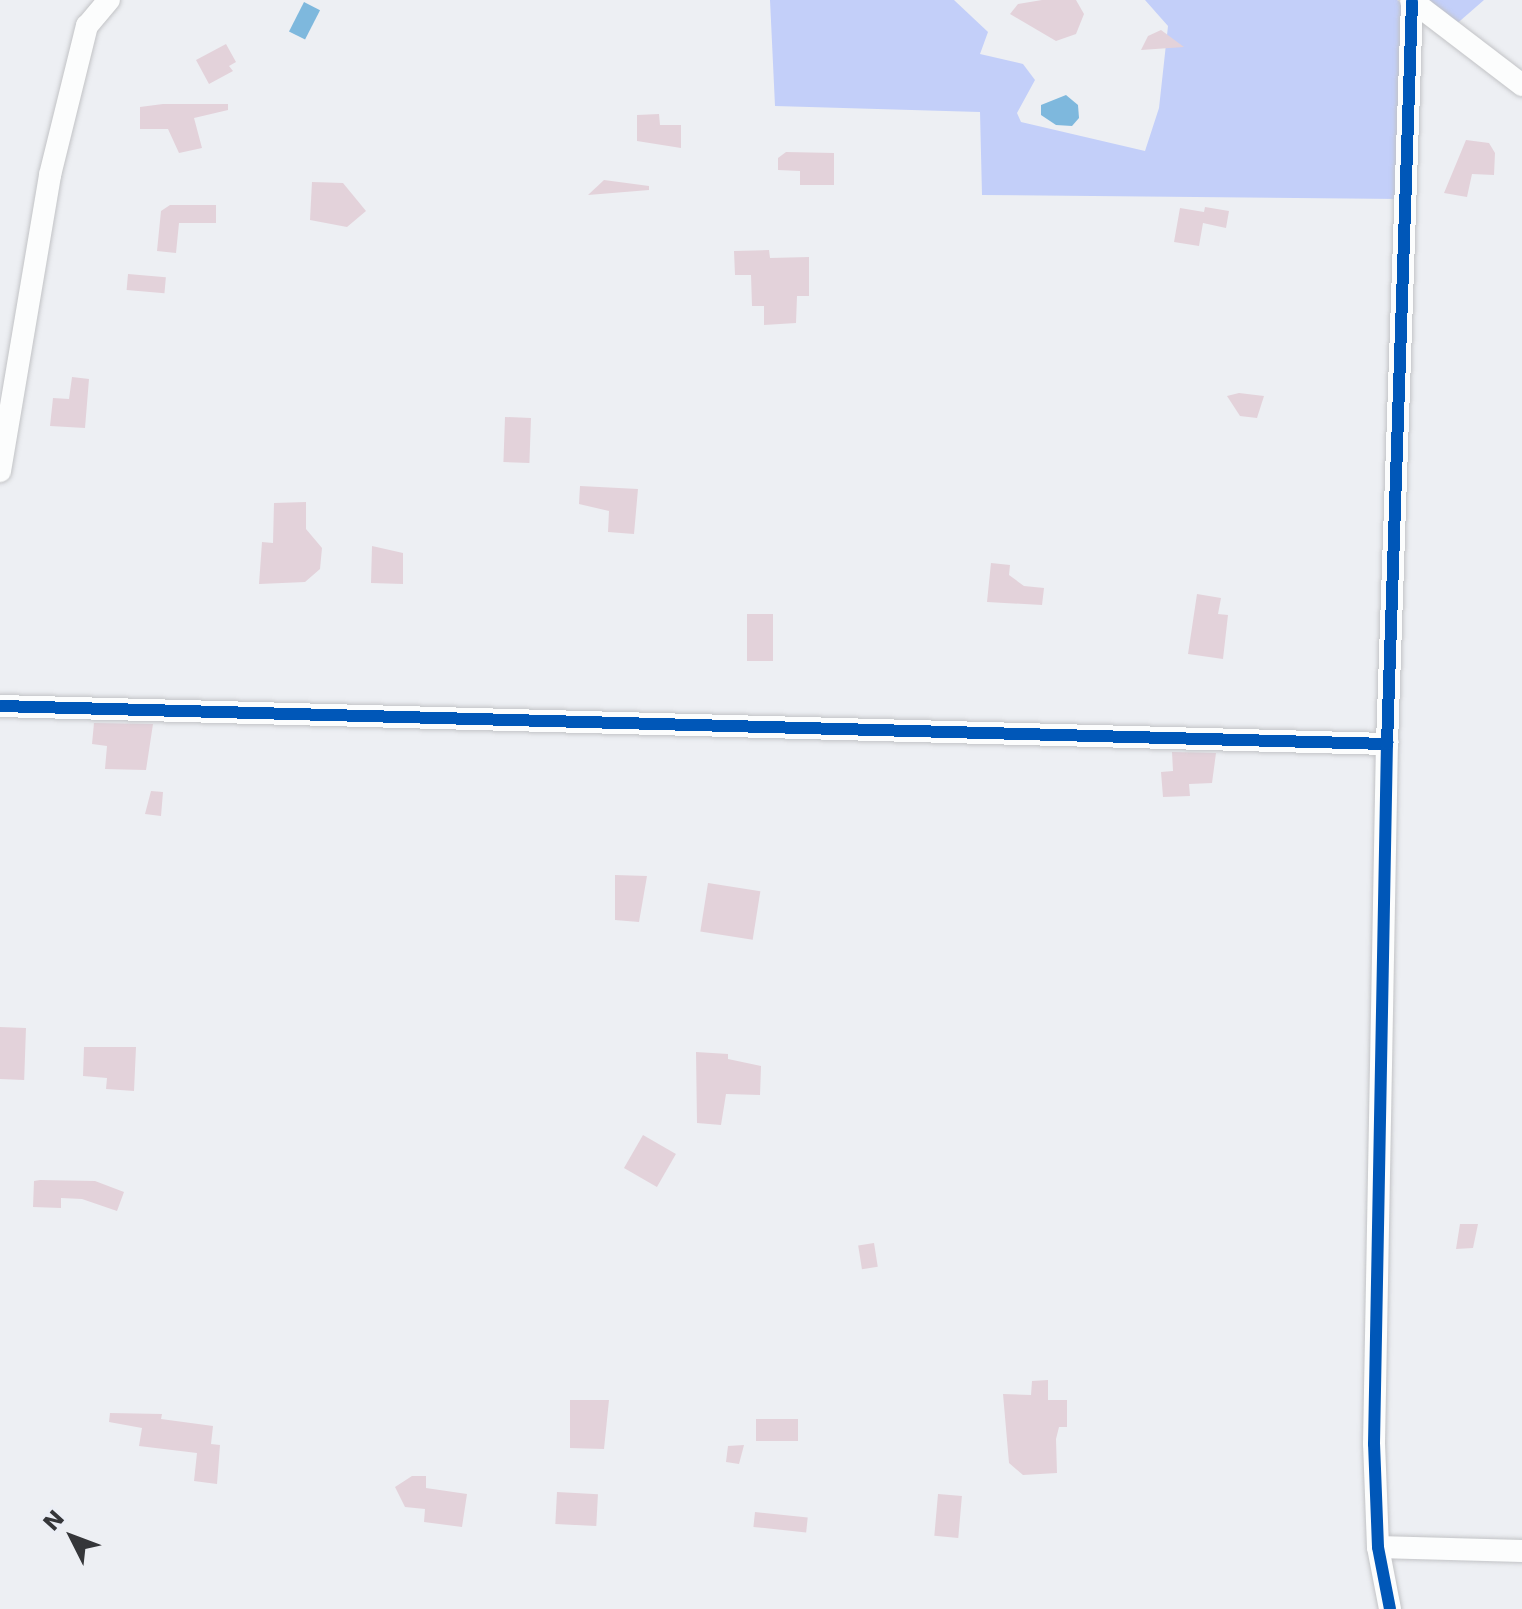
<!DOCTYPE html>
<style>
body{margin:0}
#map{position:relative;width:1522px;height:1609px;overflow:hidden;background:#edeff3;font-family:"DejaVu Sans",sans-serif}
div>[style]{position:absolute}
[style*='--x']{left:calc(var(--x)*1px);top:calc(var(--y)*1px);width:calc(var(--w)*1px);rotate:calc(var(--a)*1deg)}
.forest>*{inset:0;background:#c3cff9}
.water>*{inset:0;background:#7eb8dd;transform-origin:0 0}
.building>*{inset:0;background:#e3d2da;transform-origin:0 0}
.roads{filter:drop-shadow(0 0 2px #c2c3c6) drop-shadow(0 0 2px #c2c3c6)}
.street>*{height:22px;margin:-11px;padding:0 11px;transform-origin:11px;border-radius:11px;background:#fcfdfd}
.cycleway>*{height:12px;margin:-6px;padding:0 6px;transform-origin:6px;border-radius:6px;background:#0057b8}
span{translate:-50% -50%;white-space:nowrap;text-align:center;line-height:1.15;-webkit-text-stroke:6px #ebeef5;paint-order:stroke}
.north{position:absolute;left:32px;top:1497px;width:80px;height:80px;-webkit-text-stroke:6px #ebeef5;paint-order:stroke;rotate:312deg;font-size:22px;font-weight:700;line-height:32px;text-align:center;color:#353639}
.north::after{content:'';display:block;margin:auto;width:28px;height:36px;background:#353639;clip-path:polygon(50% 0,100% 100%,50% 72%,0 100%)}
</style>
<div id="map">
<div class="forest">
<i style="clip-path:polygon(770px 0,954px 0,988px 32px,980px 54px,1023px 64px,1035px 80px,1017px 113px,1021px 122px,1145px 151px,1159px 108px,1168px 26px,1145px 0,1397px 0,1403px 4px,1400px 199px,982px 195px,980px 112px,775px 106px)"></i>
<i style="clip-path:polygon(1417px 0,1484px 0,1453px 27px)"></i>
</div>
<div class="water">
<i style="left:304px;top:2px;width:18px;height:33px;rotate:27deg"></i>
<i style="clip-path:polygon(1066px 95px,1078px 105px,1079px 118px,1072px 126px,1056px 125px,1041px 115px,1041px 105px)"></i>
</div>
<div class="building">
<i style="clip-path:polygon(1042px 0,1076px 0,1084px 14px,1076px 34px,1056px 41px,1010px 14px,1018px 4px)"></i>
<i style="clip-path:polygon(1161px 30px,1184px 47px,1141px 50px,1148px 36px)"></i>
<i style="clip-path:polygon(226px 44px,236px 62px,229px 66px,233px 71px,209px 84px,196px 60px)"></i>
<i style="clip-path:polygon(163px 104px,228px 104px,228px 110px,194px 118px,202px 148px,179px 153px,168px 129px,140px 129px,140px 107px)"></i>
<i style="clip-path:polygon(659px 114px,660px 125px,681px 125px,681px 148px,637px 141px,637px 115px)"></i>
<i style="clip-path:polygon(1466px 140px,1489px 143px,1495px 153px,1494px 175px,1472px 174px,1467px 197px,1444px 193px)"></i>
<i style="clip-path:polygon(786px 152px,834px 153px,834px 185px,800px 185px,800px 171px,778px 170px,778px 158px)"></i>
<i style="clip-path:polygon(604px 180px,649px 186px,649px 190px,588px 195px)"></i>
<i style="clip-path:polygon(312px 182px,343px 183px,366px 211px,347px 227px,310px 220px)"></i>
<i style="clip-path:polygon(170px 205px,216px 205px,216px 223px,179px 223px,176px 253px,157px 251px,161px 211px)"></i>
<i style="clip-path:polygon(1205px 207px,1229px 211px,1226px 228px,1203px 223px,1199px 246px,1174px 242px,1180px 208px,1204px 212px)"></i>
<i style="clip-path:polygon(769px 250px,770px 258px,809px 257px,809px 296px,797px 296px,796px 323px,764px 325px,764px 306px,752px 306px,751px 275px,735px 275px,734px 251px)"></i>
<i style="left:128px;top:274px;width:38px;height:16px;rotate:5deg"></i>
<i style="clip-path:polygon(72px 377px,89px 379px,85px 428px,50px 426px,53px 398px,69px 399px)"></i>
<i style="clip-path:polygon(1239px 393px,1264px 396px,1257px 418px,1240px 416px,1227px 396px)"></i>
<i style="left:505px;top:417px;width:26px;height:45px;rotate:2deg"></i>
<i style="clip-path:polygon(580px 486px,638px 489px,634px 534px,608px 532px,609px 511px,579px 504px)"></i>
<i style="clip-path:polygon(306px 502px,306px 529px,322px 548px,320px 569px,305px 582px,259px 584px,262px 542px,273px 543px,274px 503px)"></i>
<i style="clip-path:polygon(372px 546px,403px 553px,403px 584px,371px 583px)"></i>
<i style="clip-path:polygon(991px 563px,1010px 565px,1009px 575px,1024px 586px,1044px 588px,1042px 605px,987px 602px)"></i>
<i style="clip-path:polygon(1197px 594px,1221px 598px,1218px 614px,1228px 615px,1223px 659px,1188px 654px)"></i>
<i style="left:747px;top:614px;width:26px;height:47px"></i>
<i style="clip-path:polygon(94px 723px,153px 724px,146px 770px,105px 769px,107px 746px,92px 744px)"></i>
<i style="clip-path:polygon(1172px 752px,1216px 753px,1212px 783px,1189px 784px,1190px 796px,1163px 797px,1161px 772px,1173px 771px)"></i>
<i style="clip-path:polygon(151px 791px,163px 792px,161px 816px,145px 814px)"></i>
<i style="clip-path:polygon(615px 875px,647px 876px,639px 922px,615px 920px)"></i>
<i style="left:708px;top:883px;width:53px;height:49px;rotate:9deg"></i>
<i style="left:0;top:1027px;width:26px;height:52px;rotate:2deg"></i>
<i style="clip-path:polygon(84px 1047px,136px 1047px,134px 1091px,106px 1089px,107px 1078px,83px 1076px)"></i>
<i style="clip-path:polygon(696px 1052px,728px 1054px,728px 1059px,761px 1066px,760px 1095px,726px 1094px,721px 1125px,697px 1123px)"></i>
<i style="left:643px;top:1135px;width:38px;height:38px;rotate:30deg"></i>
<i style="clip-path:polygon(40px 1180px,95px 1181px,124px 1192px,117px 1211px,82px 1199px,61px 1198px,61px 1208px,33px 1207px,34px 1181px)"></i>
<i style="clip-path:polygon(1460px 1224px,1478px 1224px,1473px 1248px,1456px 1249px)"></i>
<i style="left:874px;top:1243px;width:24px;height:16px;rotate:81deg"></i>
<i style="clip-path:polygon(1048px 1380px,1048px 1400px,1067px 1400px,1067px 1427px,1059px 1427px,1056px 1439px,1057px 1473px,1023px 1475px,1009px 1463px,1003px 1394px,1031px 1395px,1032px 1381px)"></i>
<i style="clip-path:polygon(570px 1400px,609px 1400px,604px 1449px,570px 1448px)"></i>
<i style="clip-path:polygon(110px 1413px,162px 1414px,161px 1419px,213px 1426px,211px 1444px,220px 1445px,217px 1484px,194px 1481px,197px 1453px,139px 1446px,142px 1428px,109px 1422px)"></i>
<i style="left:756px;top:1419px;width:42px;height:22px"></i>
<i style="clip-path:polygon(744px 1445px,739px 1464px,726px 1462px,728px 1446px)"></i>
<i style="clip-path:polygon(412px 1476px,426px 1476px,426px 1488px,467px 1494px,462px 1527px,424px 1522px,425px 1509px,405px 1507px,395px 1487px)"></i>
<i style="left:557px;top:1492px;width:41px;height:32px;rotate:3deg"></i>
<i style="left:938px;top:1494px;width:24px;height:42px;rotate:5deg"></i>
<i style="left:755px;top:1512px;width:53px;height:15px;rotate:6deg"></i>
</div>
<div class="roads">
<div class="street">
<i style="--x:1411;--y:0;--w:140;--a:37.4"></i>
<i style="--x:0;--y:471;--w:300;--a:-80.4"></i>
<i style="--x:50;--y:175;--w:154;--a:-76.1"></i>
<i style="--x:87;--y:26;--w:34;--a:-50"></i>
<i style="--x:0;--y:706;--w:1388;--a:1.57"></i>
<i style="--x:1378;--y:1547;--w:144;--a:1.6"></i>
<i style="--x:1390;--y:1609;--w:63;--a:-101"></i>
<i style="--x:1378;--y:1547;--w:103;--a:-92.2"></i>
<i style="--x:1374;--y:1444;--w:700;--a:-88.94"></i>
<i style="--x:1387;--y:744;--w:743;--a:-88.07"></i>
</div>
</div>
<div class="cycleway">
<i style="--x:0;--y:706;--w:1388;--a:1.57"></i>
<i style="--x:1390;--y:1609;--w:63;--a:-101"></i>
<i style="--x:1378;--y:1547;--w:103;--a:-92.2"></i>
<i style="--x:1374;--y:1444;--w:700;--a:-88.94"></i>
<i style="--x:1387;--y:744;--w:743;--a:-88.07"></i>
</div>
<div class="north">N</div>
</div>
